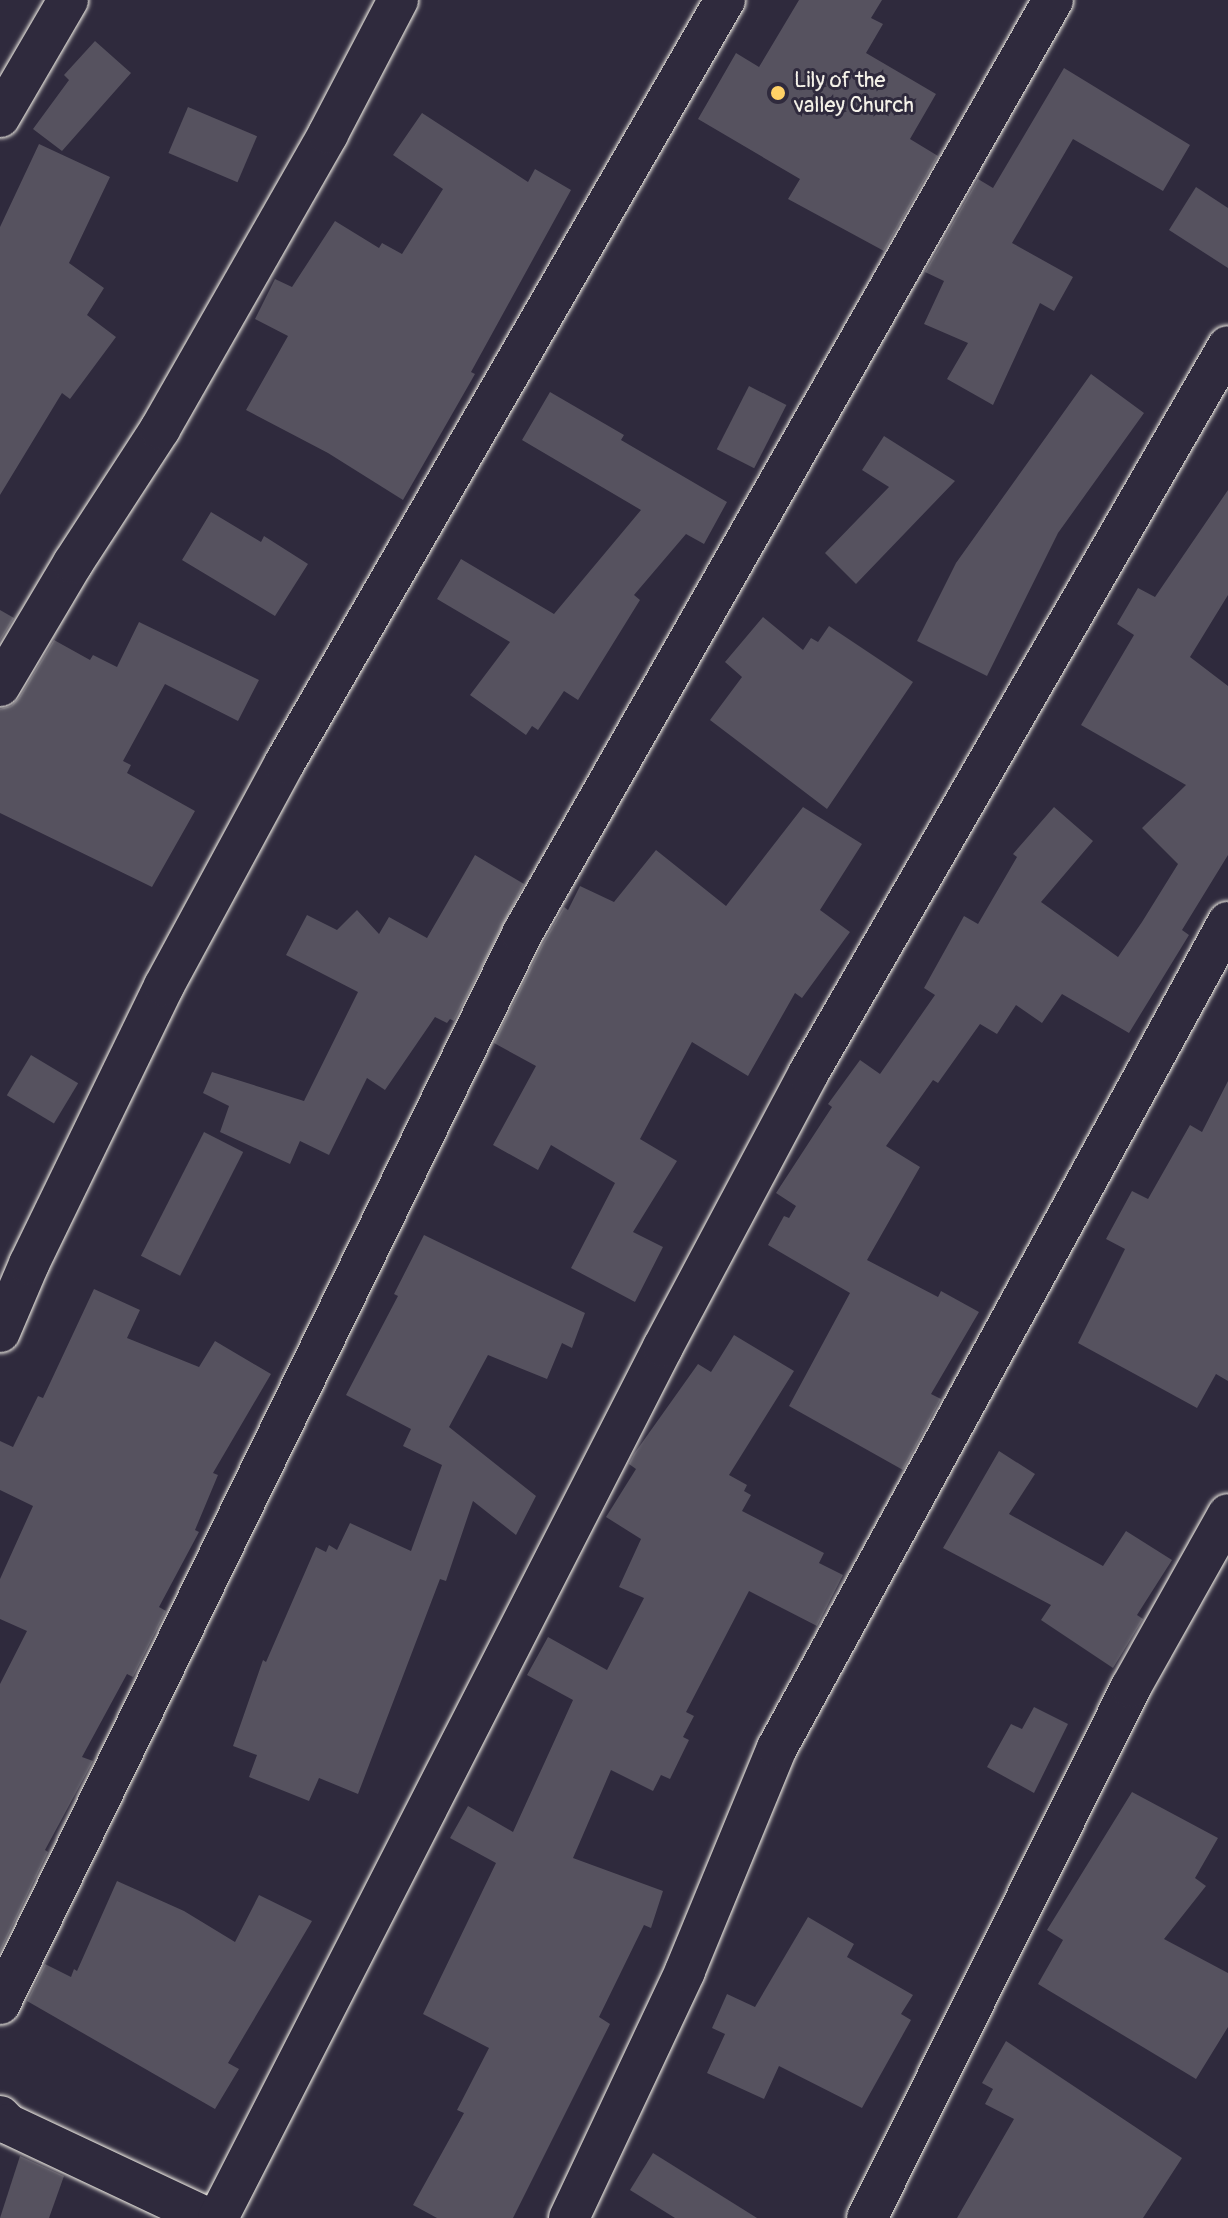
<!DOCTYPE html>
<style>
body{margin:0}
#map{position:relative;width:1228px;height:2218px;overflow:hidden;background:#2f2a3d;font-family:Pangolin,sans-serif}
div>[style]{position:absolute}
[style*='--x']{left:calc(var(--x)*1px);top:calc(var(--y)*1px);width:calc(var(--w)*1px);rotate:calc(var(--a)*1deg)}
.building>*{inset:0;background:#56525f;transform-origin:0 0}
.roads{filter:drop-shadow(0 0 2px #f4f1e8) drop-shadow(0 0 2px #f4f1e8)}
.minor>*{height:40px;margin:-20px;padding:0 20px;transform-origin:20px;border-radius:20px;background:#2f2a3d}
.dots>*{width:22px;height:22px;translate:-50% -50%;box-sizing:border-box;border:4px solid #2f2a3d;border-radius:50%}
span{translate:-50% -50%;white-space:nowrap;text-align:center;line-height:1.15;-webkit-text-stroke:6px #2f2a3d;paint-order:stroke}
.poi-label{font-size:22px;color:#f4f1e8}
.left{translate:0 -50%;text-align:left}
</style>
<div id="map">
<div class="building">
<i style="clip-path:polygon(799px 0,882px 0,871px 18px,883px 24px,866px 53px,936px 94px,910px 139px,938px 156px,884px 251px,788px 199px,800px 179px,698px 119px,736px 53px,759px 67px)"></i>
<i style="clip-path:polygon(95px 41px,131px 73px,62px 151px,33px 129px,69px 80px,64px 75px)"></i>
<i style="clip-path:polygon(1064px 68px,1190px 145px,1163px 191px,1073px 139px,1012px 243px,1073px 277px,1054px 311px,1040px 303px,993px 405px,947px 379px,968px 343px,924px 324px,944px 281px,925px 272px,978px 179px,993px 188px)"></i>
<i style="left:188px;top:107px;width:75px;height:50px;rotate:23deg"></i>
<i style="clip-path:polygon(422px 113px,528px 182px,535px 169px,571px 190px,471px 372px,475px 374px,403px 500px,328px 453px,246px 410px,288px 336px,255px 319px,275px 279px,292px 287px,335px 221px,379px 248px,382px 243px,402px 254px,443px 189px,393px 155px)"></i>
<i style="clip-path:polygon(39px 144px,110px 177px,69px 263px,104px 288px,87px 315px,116px 337px,70px 399px,62px 393px,0 495px,0 227px)"></i>
<i style="clip-path:polygon(1196px 187px,1228px 208px,1228px 268px,1169px 230px)"></i>
<i style="clip-path:polygon(1091px 374px,1144px 413px,1058px 533px,987px 676px,917px 641px,956px 563px)"></i>
<i style="left:749px;top:386px;width:42px;height:71px;rotate:27deg"></i>
<i style="clip-path:polygon(550px 392px,624px 435px,621px 440px,727px 502px,704px 544px,686px 534px,634px 595px,640px 600px,578px 700px,564px 691px,538px 730px,532px 726px,526px 735px,470px 695px,510px 642px,437px 599px,461px 559px,554px 614px,641px 510px,522px 440px)"></i>
<i style="clip-path:polygon(884px 436px,955px 481px,856px 584px,825px 553px,889px 487px,862px 470px)"></i>
<i style="clip-path:polygon(1228px 490px,1228px 595px,1190px 657px,1228px 686px,1228px 855px,1182px 930px,1189px 935px,1129px 1033px,1062px 994px,1042px 1023px,1016px 1005px,997px 1034px,980px 1024px,938px 1083px,933px 1080px,886px 1146px,920px 1167px,867px 1260px,938px 1297px,941px 1291px,979px 1312px,931px 1394px,941px 1399px,903px 1470px,789px 1406px,850px 1293px,768px 1245px,784px 1216px,789px 1218px,796px 1206px,776px 1193px,832px 1107px,828px 1104px,860px 1060px,880px 1074px,935px 995px,924px 988px,964px 916px,978px 924px,1017px 857px,1013px 854px,1054px 807px,1093px 841px,1041px 902px,1118px 957px,1142px 922px,1178px 864px,1142px 828px,1186px 785px,1081px 725px,1134px 635px,1117px 624px,1138px 588px,1155px 597px)"></i>
<i style="clip-path:polygon(211px 512px,261px 542px,264px 536px,308px 564px,275px 616px,182px 560px)"></i>
<i style="clip-path:polygon(0 610px,14px 618px,0 641px)"></i>
<i style="clip-path:polygon(763px 617px,803px 650px,811px 638px,818px 642px,829px 626px,913px 682px,827px 809px,710px 720px,742px 677px,725px 662px)"></i>
<i style="clip-path:polygon(139px 622px,259px 680px,238px 721px,165px 684px,123px 761px,131px 765px,127px 773px,195px 811px,152px 887px,0 813px,0 709px,11px 706px,19px 698px,54px 640px,90px 660px,93px 655px,117px 667px)"></i>
<i style="clip-path:polygon(803px 807px,862px 844px,820px 910px,850px 932px,802px 998px,795px 993px,748px 1076px,692px 1042px,640px 1139px,677px 1161px,633px 1232px,663px 1247px,635px 1302px,571px 1268px,615px 1183px,551px 1145px,538px 1170px,493px 1145px,536px 1066px,494px 1043px,542px 945px,564px 907px,568px 910px,580px 886px,614px 902px,656px 850px,726px 906px)"></i>
<i style="clip-path:polygon(475px 855px,524px 884px,454px 1021px,450px 1019px,447px 1023px,435px 1017px,385px 1090px,367px 1078px,329px 1155px,300px 1141px,290px 1164px,220px 1132px,229px 1106px,203px 1093px,212px 1072px,304px 1101px,358px 992px,286px 955px,307px 915px,337px 930px,357px 910px,379px 934px,389px 917px,427px 938px)"></i>
<i style="left:31px;top:1055px;width:55px;height:47px;rotate:31deg"></i>
<i style="clip-path:polygon(1228px 1081px,1228px 1381px,1216px 1374px,1197px 1408px,1078px 1343px,1125px 1249px,1106px 1239px,1132px 1191px,1148px 1199px,1190px 1125px,1202px 1132px)"></i>
<i style="left:204px;top:1132px;width:44px;height:139px;rotate:27deg"></i>
<i style="clip-path:polygon(424px 1235px,585px 1313px,572px 1348px,562px 1343px,547px 1379px,488px 1355px,449px 1427px,536px 1496px,516px 1535px,473px 1501px,446px 1581px,440px 1579px,358px 1794px,319px 1778px,309px 1801px,249px 1777px,257px 1755px,233px 1746px,263px 1660px,266px 1662px,316px 1547px,326px 1552px,329px 1545px,337px 1550px,350px 1523px,411px 1551px,442px 1465px,403px 1446px,411px 1429px,346px 1395px,398px 1296px,394px 1294px)"></i>
<i style="clip-path:polygon(94px 1289px,140px 1310px,127px 1338px,199px 1367px,215px 1341px,271px 1374px,213px 1473px,218px 1475px,195px 1530px,199px 1532px,159px 1607px,166px 1611px,133px 1677px,127px 1674px,82px 1757px,93px 1761px,45px 1850px,48px 1852px,0 1952px,0 1684px,27px 1631px,0 1619px,0 1579px,33px 1506px,0 1490px,0 1441px,13px 1447px,38px 1396px,43px 1398px)"></i>
<i style="clip-path:polygon(734px 1335px,794px 1371px,729px 1475px,747px 1485px,744px 1491px,751px 1495px,742px 1511px,824px 1553px,819px 1563px,843px 1575px,817px 1626px,749px 1591px,686px 1712px,694px 1716px,683px 1737px,689px 1740px,670px 1779px,661px 1775px,653px 1791px,611px 1770px,573px 1858px,663px 1891px,651px 1928px,644px 1925px,599px 2017px,610px 2024px,513px 2218px,437px 2218px,413px 2205px,464px 2113px,457px 2110px,489px 2048px,423px 2014px,496px 1863px,450px 1838px,468px 1806px,513px 1832px,573px 1700px,527px 1675px,548px 1637px,607px 1670px,644px 1598px,619px 1587px,641px 1539px,606px 1517px,636px 1469px,629px 1464px,634px 1454px,698px 1364px,711px 1372px)"></i>
<i style="clip-path:polygon(999px 1451px,1035px 1474px,1009px 1514px,1103px 1566px,1126px 1531px,1172px 1560px,1137px 1615px,1143px 1619px,1113px 1668px,1041px 1620px,1051px 1605px,943px 1548px)"></i>
<i style="clip-path:polygon(1034px 1707px,1068px 1724px,1034px 1793px,987px 1767px,1011px 1724px,1022px 1729px)"></i>
<i style="clip-path:polygon(1132px 1792px,1218px 1838px,1195px 1878px,1206px 1886px,1164px 1939px,1228px 1973px,1228px 2027px,1196px 2079px,1038px 1984px,1063px 1940px,1047px 1930px)"></i>
<i style="clip-path:polygon(117px 1881px,184px 1911px,235px 1942px,259px 1895px,312px 1921px,228px 2063px,239px 2069px,215px 2109px,27px 2001px,45px 1964px,71px 1977px,74px 1969px,77px 1971px)"></i>
<i style="clip-path:polygon(808px 1917px,854px 1944px,847px 1957px,913px 1995px,901px 2014px,911px 2020px,862px 2108px,779px 2066px,764px 2099px,707px 2073px,725px 2034px,712px 2028px,727px 1994px,755px 2007px)"></i>
<i style="clip-path:polygon(1006px 2041px,1182px 2158px,1143px 2218px,957px 2218px,1014px 2119px,985px 2104px,993px 2089px,982px 2083px)"></i>
<i style="clip-path:polygon(653px 2153px,757px 2218px,675px 2218px,630px 2190px)"></i>
<i style="clip-path:polygon(20px 2156px,64px 2176px,49px 2218px,0 2218px)"></i>
</div>
<div class="roads">
<div class="minor">
<i style="--x:0;--y:117;--w:135;--a:-59.8"></i>
<i style="--x:0;--y:686;--w:143;--a:-59.3"></i>
<i style="--x:73;--y:563;--w:160;--a:-57"></i>
<i style="--x:160;--y:429;--w:339;--a:-60.3"></i>
<i style="--x:328;--y:134;--w:151;--a:-62.4"></i>
<i style="--x:0;--y:1332;--w:74;--a:-66.9"></i>
<i style="--x:29;--y:1264;--w:309;--a:-64.1"></i>
<i style="--x:164;--y:986;--w:252;--a:-61.6"></i>
<i style="--x:284;--y:764;--w:882;--a:-60.01"></i>
<i style="--x:0;--y:2004;--w:1191;--a:-63.99"></i>
<i style="--x:522;--y:934;--w:1074;--a:-60.38"></i>
<i style="--x:0;--y:2116;--w:11;--a:45"></i>
<i style="--x:8;--y:2124;--w:221;--a:25.2"></i>
<i style="--x:218;--y:2218;--w:978;--a:-62.94"></i>
<i style="--x:663;--y:1347;--w:309;--a:-62"></i>
<i style="--x:808;--y:1074;--w:840;--a:-60.02"></i>
<i style="--x:569;--y:2218;--w:273;--a:-64.8"></i>
<i style="--x:685;--y:1971;--w:241;--a:-67.6"></i>
<i style="--x:777;--y:1748;--w:941;--a:-61.37"></i>
<i style="--x:867;--y:2218;--w:593;--a:-63.56"></i>
<i style="--x:1131;--y:1687;--w:198;--a:-60.7"></i>
</div>
</div>
<div class="dots">
<i style="left:778px;top:93px;background:#ffd166"></i>
</div>
<div class="poi-label">
<span class="left" style="left:794px;top:93px">Lily of the<br>valley Church</span>
</div>
</div>
